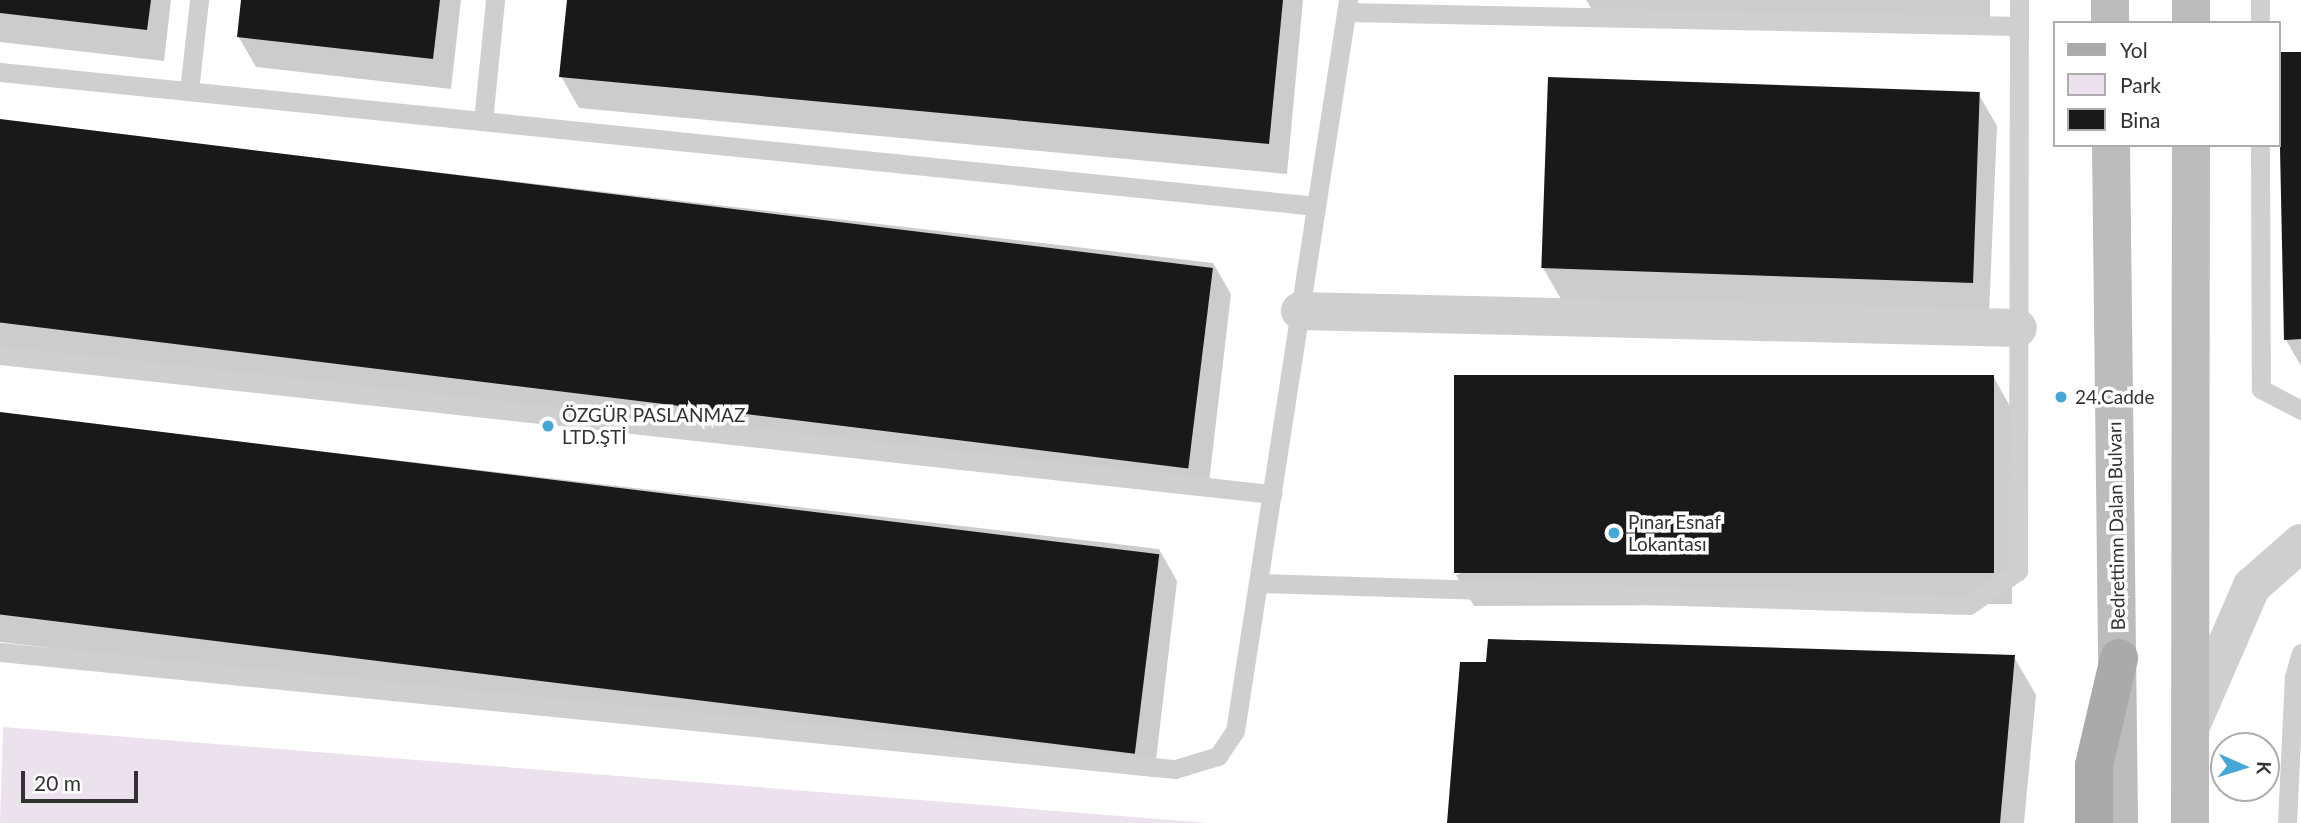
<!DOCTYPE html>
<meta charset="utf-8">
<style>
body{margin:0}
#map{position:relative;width:2301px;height:823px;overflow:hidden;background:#fff;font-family:Lato,sans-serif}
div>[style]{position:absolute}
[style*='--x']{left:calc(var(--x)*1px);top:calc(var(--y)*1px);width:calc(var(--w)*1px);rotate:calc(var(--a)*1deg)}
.green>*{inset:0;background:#ece2ee}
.shadow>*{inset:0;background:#0003}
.building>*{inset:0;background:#191919;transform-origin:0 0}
.lane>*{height:19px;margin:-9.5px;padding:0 9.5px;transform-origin:9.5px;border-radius:9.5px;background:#cfcfcf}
.street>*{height:38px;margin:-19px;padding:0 19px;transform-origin:19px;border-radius:19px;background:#cfcfcf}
.secondary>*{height:38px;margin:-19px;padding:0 19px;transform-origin:19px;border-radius:19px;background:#bcbcbc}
.primary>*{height:38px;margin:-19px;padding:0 19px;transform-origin:19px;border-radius:19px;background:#aaa}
.dots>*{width:19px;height:19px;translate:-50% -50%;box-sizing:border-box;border:4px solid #fff;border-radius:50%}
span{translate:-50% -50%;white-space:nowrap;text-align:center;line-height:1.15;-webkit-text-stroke:7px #fff;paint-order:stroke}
.poi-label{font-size:19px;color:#323232}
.left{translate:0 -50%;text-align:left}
.street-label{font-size:19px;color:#323232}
.legend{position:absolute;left:2053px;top:21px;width:228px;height:126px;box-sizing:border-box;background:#fff;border:2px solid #adadad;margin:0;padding:9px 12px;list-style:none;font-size:21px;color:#323232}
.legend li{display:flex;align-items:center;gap:14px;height:35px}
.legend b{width:35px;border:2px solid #adadad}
.north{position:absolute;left:2210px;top:732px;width:70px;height:70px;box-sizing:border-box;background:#fff;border:2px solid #adadad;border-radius:50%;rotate:93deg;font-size:19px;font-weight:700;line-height:28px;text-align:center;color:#323232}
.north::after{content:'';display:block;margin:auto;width:24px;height:32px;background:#45a7d8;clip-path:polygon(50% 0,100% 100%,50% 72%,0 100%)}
.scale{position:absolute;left:21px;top:771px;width:117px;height:32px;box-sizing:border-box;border:4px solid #323232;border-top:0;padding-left:9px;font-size:21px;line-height:24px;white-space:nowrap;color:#323232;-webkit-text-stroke:5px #fff;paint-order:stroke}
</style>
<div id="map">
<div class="green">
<i style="clip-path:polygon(3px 727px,1209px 823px,0 823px)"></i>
</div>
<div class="shadow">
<i style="clip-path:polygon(0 0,171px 0,164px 61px,0 42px)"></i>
<i style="clip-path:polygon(243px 0,461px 0,451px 89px,256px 67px,238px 36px)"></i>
<i style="clip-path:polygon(568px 0,1303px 0,1287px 174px,579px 108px,561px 76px)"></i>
<i style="clip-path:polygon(1586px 0,1990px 0,1990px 21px,1594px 13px)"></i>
<i style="clip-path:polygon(2301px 53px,2301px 366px,2286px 340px)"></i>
<i style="clip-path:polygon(1979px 95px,1997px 126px,1989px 314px,1561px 299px,1543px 268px)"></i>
<i style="clip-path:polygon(0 121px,1213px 263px,1231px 294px,1208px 491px,0 349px)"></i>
<i style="clip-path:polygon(1993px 376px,2011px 408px,2012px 604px,1474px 606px,1456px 575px)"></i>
<i style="clip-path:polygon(0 414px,1159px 549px,1177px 581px,1154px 777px,0 642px)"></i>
<i style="clip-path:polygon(2014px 657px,2036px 695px,2024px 823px,1449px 823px)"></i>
</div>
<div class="building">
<i style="clip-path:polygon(0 0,151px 0,147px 30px,0 13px)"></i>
<i style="clip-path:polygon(241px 0,440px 0,433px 59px,237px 37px)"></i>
<i style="clip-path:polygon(567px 0,1283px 0,1269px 144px,559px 77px)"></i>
<i style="clip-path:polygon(2278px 52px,2301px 52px,2301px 339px,2284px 340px)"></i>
<i style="left:1548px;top:77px;width:432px;height:191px;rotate:2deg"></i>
<i style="left:0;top:119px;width:1222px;height:202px;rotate:7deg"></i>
<i style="left:1994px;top:375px;width:198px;height:540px;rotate:90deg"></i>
<i style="left:0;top:412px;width:1168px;height:201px;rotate:7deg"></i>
<i style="clip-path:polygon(1488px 639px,2015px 655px,2000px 823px,1447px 823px,1460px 662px,1486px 662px)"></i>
</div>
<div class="lane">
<i style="--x:2260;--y:0;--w:23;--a:90"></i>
<i style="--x:1347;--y:12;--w:672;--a:1.19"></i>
<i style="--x:0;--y:72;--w:1323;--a:5.81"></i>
<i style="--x:189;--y:91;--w:92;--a:-83.7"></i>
<i style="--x:483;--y:121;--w:122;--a:-84.3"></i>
<i style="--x:2260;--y:145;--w:244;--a:89.8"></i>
<i style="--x:2261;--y:389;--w:45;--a:27.7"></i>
<i style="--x:0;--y:355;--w:1280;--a:6.24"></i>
<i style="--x:1258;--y:583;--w:711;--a:1.77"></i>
<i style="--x:1969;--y:605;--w:60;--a:-34.8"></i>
<i style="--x:2018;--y:571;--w:571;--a:-89.9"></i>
<i style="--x:0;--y:652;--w:1181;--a:5.69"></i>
<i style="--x:1175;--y:769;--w:45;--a:-16.8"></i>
<i style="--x:1218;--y:756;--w:30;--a:-56"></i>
<i style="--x:1235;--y:731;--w:740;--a:-81.21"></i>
<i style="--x:2287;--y:823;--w:146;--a:-87.3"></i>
<i style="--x:2294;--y:677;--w:25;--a:-74"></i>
</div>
<div class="street">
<i style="--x:1300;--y:311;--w:718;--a:1.36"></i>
<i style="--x:2191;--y:726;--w:153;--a:-66.5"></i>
<i style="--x:2252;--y:586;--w:65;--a:-41.3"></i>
</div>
<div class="secondary">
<i style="--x:2110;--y:0;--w:23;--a:90"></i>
<i style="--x:2191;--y:0;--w:23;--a:90"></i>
<i style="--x:2111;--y:145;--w:678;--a:89.32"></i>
<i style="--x:2190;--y:823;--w:678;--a:-89.92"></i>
</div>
<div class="primary">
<i style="--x:2094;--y:823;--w:58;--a:-90"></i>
<i style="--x:2094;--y:765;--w:110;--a:-76.8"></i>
</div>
<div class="dots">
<i style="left:2061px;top:397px;background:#45a7d8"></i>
<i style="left:548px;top:426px;background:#45a7d8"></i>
<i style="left:1614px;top:533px;background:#45a7d8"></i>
</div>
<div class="poi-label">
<span class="left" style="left:2075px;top:397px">24.Cadde</span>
<span class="left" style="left:562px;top:426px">ÖZGÜR PASLANMAZ<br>LTD.ŞTİ</span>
<span class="left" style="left:1628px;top:533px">Pınar Esnaf<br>Lokantası</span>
</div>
<div class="street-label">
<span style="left:2116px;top:526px;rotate:-91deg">Bedrettimn Dalan Bulvarı</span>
</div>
<ul class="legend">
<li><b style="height:9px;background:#aaa"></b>Yol</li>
<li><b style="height:19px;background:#ece2ee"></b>Park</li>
<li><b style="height:19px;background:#191919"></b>Bina</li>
</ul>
<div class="north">K</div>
<div class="scale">20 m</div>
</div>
